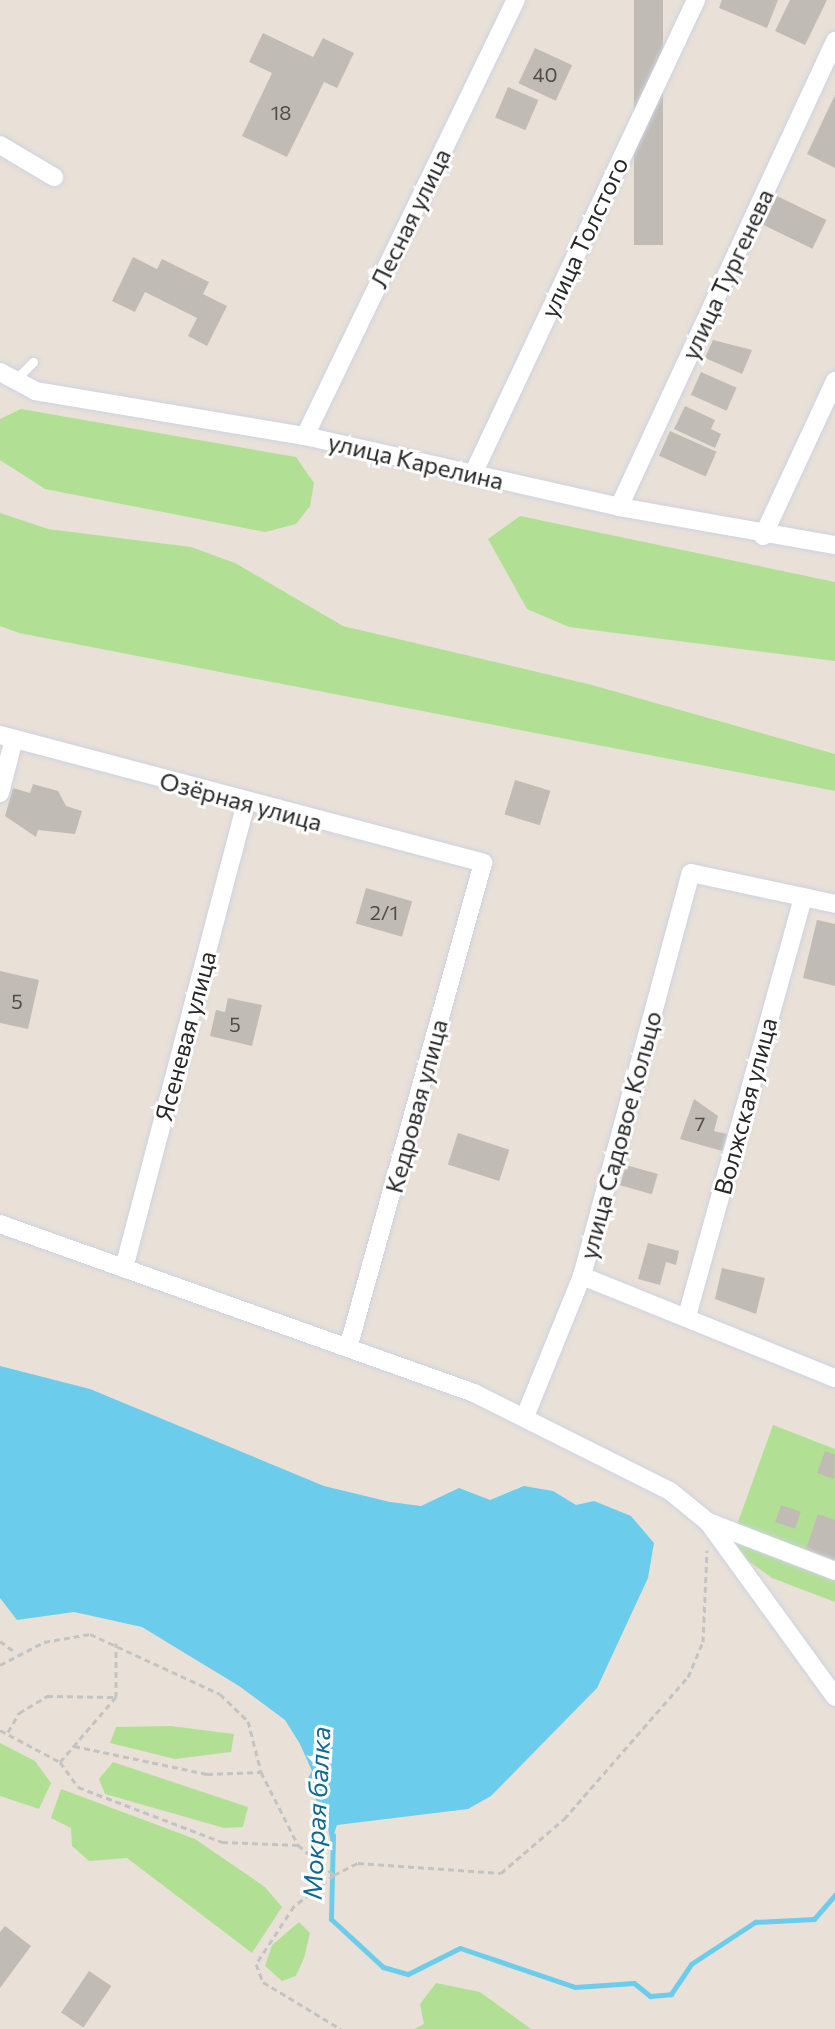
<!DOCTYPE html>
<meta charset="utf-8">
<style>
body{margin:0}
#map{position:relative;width:835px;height:2029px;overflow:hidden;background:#e9e1d8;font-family:Commissioner,sans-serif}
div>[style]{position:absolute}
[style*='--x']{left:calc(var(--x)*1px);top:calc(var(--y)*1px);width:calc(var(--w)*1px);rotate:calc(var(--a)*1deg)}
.green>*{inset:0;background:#b1e094}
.water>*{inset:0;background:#6bcdeb}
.stream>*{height:5px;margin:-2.5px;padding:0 2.5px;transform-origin:2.5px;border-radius:2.5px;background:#6bcdeb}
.building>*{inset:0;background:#c1bbb5;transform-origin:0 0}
.path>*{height:3px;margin-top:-1.5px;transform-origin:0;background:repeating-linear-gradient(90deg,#c3c3c3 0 6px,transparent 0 10px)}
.roads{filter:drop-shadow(0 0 2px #cdd2e0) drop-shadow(0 0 2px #cdd2e0)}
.lane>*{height:9px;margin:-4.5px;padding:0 4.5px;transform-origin:4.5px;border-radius:4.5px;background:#fff}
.street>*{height:18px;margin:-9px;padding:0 9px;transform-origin:9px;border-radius:9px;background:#fff}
span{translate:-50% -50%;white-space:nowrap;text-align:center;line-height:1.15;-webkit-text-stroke:6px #fff;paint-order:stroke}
.number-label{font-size:20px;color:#4e4c4a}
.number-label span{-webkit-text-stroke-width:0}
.street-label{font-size:24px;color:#272727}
.water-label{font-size:26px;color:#106992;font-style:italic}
</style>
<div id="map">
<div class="green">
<i style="clip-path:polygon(21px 409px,296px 457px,314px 483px,310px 506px,296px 524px,265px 532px,45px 489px,0 460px,0 419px)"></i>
<i style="clip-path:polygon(0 513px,48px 529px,191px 547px,235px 563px,343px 626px,592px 685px,835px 754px,835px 791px,19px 633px,0 626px)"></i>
<i style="clip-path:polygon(520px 516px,835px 582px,835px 661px,569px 627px,527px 609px,488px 539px)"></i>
<i style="clip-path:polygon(773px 1425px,835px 1449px,835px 1602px,772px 1578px,729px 1547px)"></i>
<i style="clip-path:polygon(171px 1726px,234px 1734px,231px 1752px,175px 1759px,110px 1743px,116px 1727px)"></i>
<i style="clip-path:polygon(0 1743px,35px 1761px,51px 1783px,39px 1809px,0 1796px)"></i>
<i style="clip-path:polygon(113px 1762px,248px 1807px,243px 1827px,224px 1828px,105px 1794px,99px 1779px)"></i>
<i style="clip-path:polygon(61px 1789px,195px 1839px,265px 1887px,282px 1907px,252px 1953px,127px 1858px,89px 1861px,72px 1846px,71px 1828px,51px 1818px)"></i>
<i style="clip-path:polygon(299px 1922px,310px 1933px,304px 1958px,296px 1976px,282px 1981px,265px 1966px,272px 1945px)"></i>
<i style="clip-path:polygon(436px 1983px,480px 1992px,531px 2029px,414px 2029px,424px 2024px,420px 2004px)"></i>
</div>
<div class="water">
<i style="clip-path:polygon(0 1366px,90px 1389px,324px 1486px,390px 1502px,421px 1506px,459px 1488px,490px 1500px,524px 1486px,553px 1491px,576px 1505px,594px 1501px,631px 1516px,654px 1543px,648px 1578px,597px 1688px,491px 1796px,468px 1809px,337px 1825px,331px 1843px,325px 1813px,305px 1784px,312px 1771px,300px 1744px,285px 1720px,239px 1686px,142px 1627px,74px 1612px,17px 1620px,0 1598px)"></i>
</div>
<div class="stream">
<i style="--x:333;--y:1835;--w:84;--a:91.4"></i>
<i style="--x:331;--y:1919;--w:71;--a:42.7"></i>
<i style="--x:383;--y:1967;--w:26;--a:16"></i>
<i style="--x:408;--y:1974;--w:58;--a:-26.6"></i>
<i style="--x:460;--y:1948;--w:121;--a:18.7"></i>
<i style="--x:575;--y:1987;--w:59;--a:-3.9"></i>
<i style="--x:634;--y:1983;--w:21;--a:39"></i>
<i style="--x:650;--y:1996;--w:21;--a:-5"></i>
<i style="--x:671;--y:1994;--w:36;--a:-56"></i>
<i style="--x:691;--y:1964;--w:77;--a:-33.3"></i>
<i style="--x:755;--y:1922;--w:59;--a:-2.9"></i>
<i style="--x:814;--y:1919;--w:32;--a:-49"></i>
</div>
<div class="building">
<i style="left:634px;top:0;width:29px;height:245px"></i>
<i style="clip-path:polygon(722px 0,778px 0,767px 28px,719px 8px)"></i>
<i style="clip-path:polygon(790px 0,827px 0,805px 45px,775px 31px)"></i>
<i style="clip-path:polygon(263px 33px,313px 57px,323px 38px,354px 53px,337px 88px,324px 82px,287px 157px,242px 136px,272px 73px,249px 62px)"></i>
<i style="left:535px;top:48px;width:41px;height:39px;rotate:25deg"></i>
<i style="left:508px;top:87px;width:33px;height:33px;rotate:23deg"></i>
<i style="clip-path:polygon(835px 95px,835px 168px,807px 154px)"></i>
<i style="left:777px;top:196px;width:55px;height:32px;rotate:26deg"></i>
<i style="clip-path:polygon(133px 257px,157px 269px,162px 259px,209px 282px,203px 294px,227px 306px,207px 346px,188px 336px,197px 318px,145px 292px,135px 312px,112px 301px)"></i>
<i style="clip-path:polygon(713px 340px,752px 350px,742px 374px,705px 358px)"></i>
<i style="left:701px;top:372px;width:39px;height:25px;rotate:24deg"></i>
<i style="clip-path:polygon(685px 406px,715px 420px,711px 429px,721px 434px,715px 448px,674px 429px)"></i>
<i style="left:670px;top:431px;width:51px;height:27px;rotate:24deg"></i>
<i style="left:515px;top:780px;width:37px;height:36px;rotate:17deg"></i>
<i style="clip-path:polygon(33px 784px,58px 791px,66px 806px,82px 811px,75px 834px,38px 830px,36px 837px,5px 816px,13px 788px,30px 793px)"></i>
<i style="left:366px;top:888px;width:48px;height:37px;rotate:16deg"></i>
<i style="clip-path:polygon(817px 920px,835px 924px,835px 986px,803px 978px)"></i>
<i style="clip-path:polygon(0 971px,39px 980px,28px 1029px,0 1023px)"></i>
<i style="clip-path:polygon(228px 998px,262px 1005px,252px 1046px,210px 1036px,216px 1010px,225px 1012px)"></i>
<i style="clip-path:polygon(694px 1099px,718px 1116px,714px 1131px,727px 1134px,722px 1151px,680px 1139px)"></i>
<i style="left:458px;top:1133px;width:54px;height:33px;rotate:18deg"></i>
<i style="left:626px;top:1165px;width:33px;height:21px;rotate:16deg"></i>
<i style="clip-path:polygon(648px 1243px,679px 1251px,676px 1265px,666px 1262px,660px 1285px,638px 1279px)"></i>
<i style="clip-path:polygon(722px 1268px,765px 1278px,756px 1314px,715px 1299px)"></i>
<i style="clip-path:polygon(825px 1451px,835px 1455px,834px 1479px,817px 1473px)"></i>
<i style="left:781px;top:1505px;width:21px;height:18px;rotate:19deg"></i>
<i style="clip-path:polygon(818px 1514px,835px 1520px,835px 1560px,806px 1549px)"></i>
<i style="clip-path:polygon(5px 1926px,31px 1946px,0 1988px,0 1932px)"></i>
<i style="left:89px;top:1971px;width:27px;height:50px;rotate:34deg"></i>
</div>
<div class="path">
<i style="--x:0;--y:1641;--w:20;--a:37"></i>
<i style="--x:0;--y:1665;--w:50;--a:-27.6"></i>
<i style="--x:44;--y:1642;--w:47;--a:-9.9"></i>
<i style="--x:90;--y:1634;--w:143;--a:24.8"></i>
<i style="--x:220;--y:1694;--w:39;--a:44"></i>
<i style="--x:248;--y:1721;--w:53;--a:75.7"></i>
<i style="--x:261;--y:1772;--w:82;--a:63.1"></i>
<i style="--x:0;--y:1730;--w:68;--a:28.1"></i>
<i style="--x:60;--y:1762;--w:31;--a:54"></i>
<i style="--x:78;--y:1787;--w:154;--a:20.9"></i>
<i style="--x:222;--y:1842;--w:76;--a:2.3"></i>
<i style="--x:298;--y:1845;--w:47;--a:39.8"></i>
<i style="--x:334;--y:1875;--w:27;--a:-27"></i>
<i style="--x:358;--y:1863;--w:143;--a:4"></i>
<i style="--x:501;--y:1873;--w:83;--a:-40.6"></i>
<i style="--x:564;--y:1819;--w:189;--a:-48.9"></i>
<i style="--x:688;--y:1677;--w:38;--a:-67"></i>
<i style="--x:703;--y:1642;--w:92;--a:-87.5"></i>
<i style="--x:8;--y:1732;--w:22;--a:-60"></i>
<i style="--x:19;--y:1713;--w:33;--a:-31"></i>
<i style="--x:47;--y:1696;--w:69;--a:0.8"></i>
<i style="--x:74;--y:1746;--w:136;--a:11.9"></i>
<i style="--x:207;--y:1774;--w:54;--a:-2.1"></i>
<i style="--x:60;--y:1762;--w:86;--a:-49.3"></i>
<i style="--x:116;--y:1697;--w:54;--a:-90"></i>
<i style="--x:334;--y:1875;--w:51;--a:142.2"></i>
<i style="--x:294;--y:1906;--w:69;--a:123.2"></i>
<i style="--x:256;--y:1964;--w:19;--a:69"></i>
<i style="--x:263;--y:1982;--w:91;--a:31.1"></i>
</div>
<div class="roads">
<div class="lane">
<i style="--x:14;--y:381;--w:27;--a:-45"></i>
</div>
<div class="street">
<i style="--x:0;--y:145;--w:63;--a:30.7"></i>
<i style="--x:0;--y:372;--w:40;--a:28"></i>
<i style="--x:35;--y:391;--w:274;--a:9.5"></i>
<i style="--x:305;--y:436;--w:322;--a:12.7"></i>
<i style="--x:619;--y:507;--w:219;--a:10"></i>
<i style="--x:305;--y:436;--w:484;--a:-64.2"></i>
<i style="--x:473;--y:474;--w:524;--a:-64.8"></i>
<i style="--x:619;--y:507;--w:514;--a:-65.13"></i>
<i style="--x:763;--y:536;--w:171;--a:-65.1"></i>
<i style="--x:0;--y:735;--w:500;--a:14.8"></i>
<i style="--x:483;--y:863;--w:503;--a:105.55"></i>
<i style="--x:0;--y:793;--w:56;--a:-75.5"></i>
<i style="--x:0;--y:1224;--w:503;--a:19.62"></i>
<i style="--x:474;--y:1393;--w:219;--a:26.6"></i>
<i style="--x:670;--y:1491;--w:49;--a:39.2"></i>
<i style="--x:708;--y:1522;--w:136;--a:21.1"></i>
<i style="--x:124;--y:1268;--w:480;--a:-75.3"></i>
<i style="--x:582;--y:1276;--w:273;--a:22"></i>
<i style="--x:687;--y:1316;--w:435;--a:-74.5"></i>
<i style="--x:526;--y:1414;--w:149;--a:-67.9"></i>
<i style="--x:582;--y:1276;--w:417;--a:-74.9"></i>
<i style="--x:691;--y:873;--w:147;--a:12.1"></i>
<i style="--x:708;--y:1522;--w:216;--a:54"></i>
</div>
</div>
<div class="number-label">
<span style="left:545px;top:74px">40</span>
<span style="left:281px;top:112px">18</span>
<span style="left:384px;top:912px">2/1</span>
<span style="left:17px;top:1001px">5</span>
<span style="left:235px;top:1024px">5</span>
<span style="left:700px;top:1123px">7</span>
</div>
<div class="street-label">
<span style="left:410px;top:218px;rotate:-64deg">Лесная улица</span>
<span style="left:584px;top:237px;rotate:-65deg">улица Толстого</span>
<span style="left:727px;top:274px;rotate:-65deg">улица Тургенева</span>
<span style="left:416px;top:461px;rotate:13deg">улица Карелина</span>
<span style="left:241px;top:801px;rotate:15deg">Озёрная улица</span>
<span style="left:185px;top:1036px;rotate:-75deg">Ясеневая улица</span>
<span style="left:416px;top:1106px;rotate:-75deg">Кедровая улица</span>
<span style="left:745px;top:1106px;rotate:-75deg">Волжская улица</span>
<span style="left:620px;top:1135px;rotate:-75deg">улица Садовое Кольцо</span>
</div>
<div class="water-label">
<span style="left:316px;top:1813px;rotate:-87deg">Мокрая балка</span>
</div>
</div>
